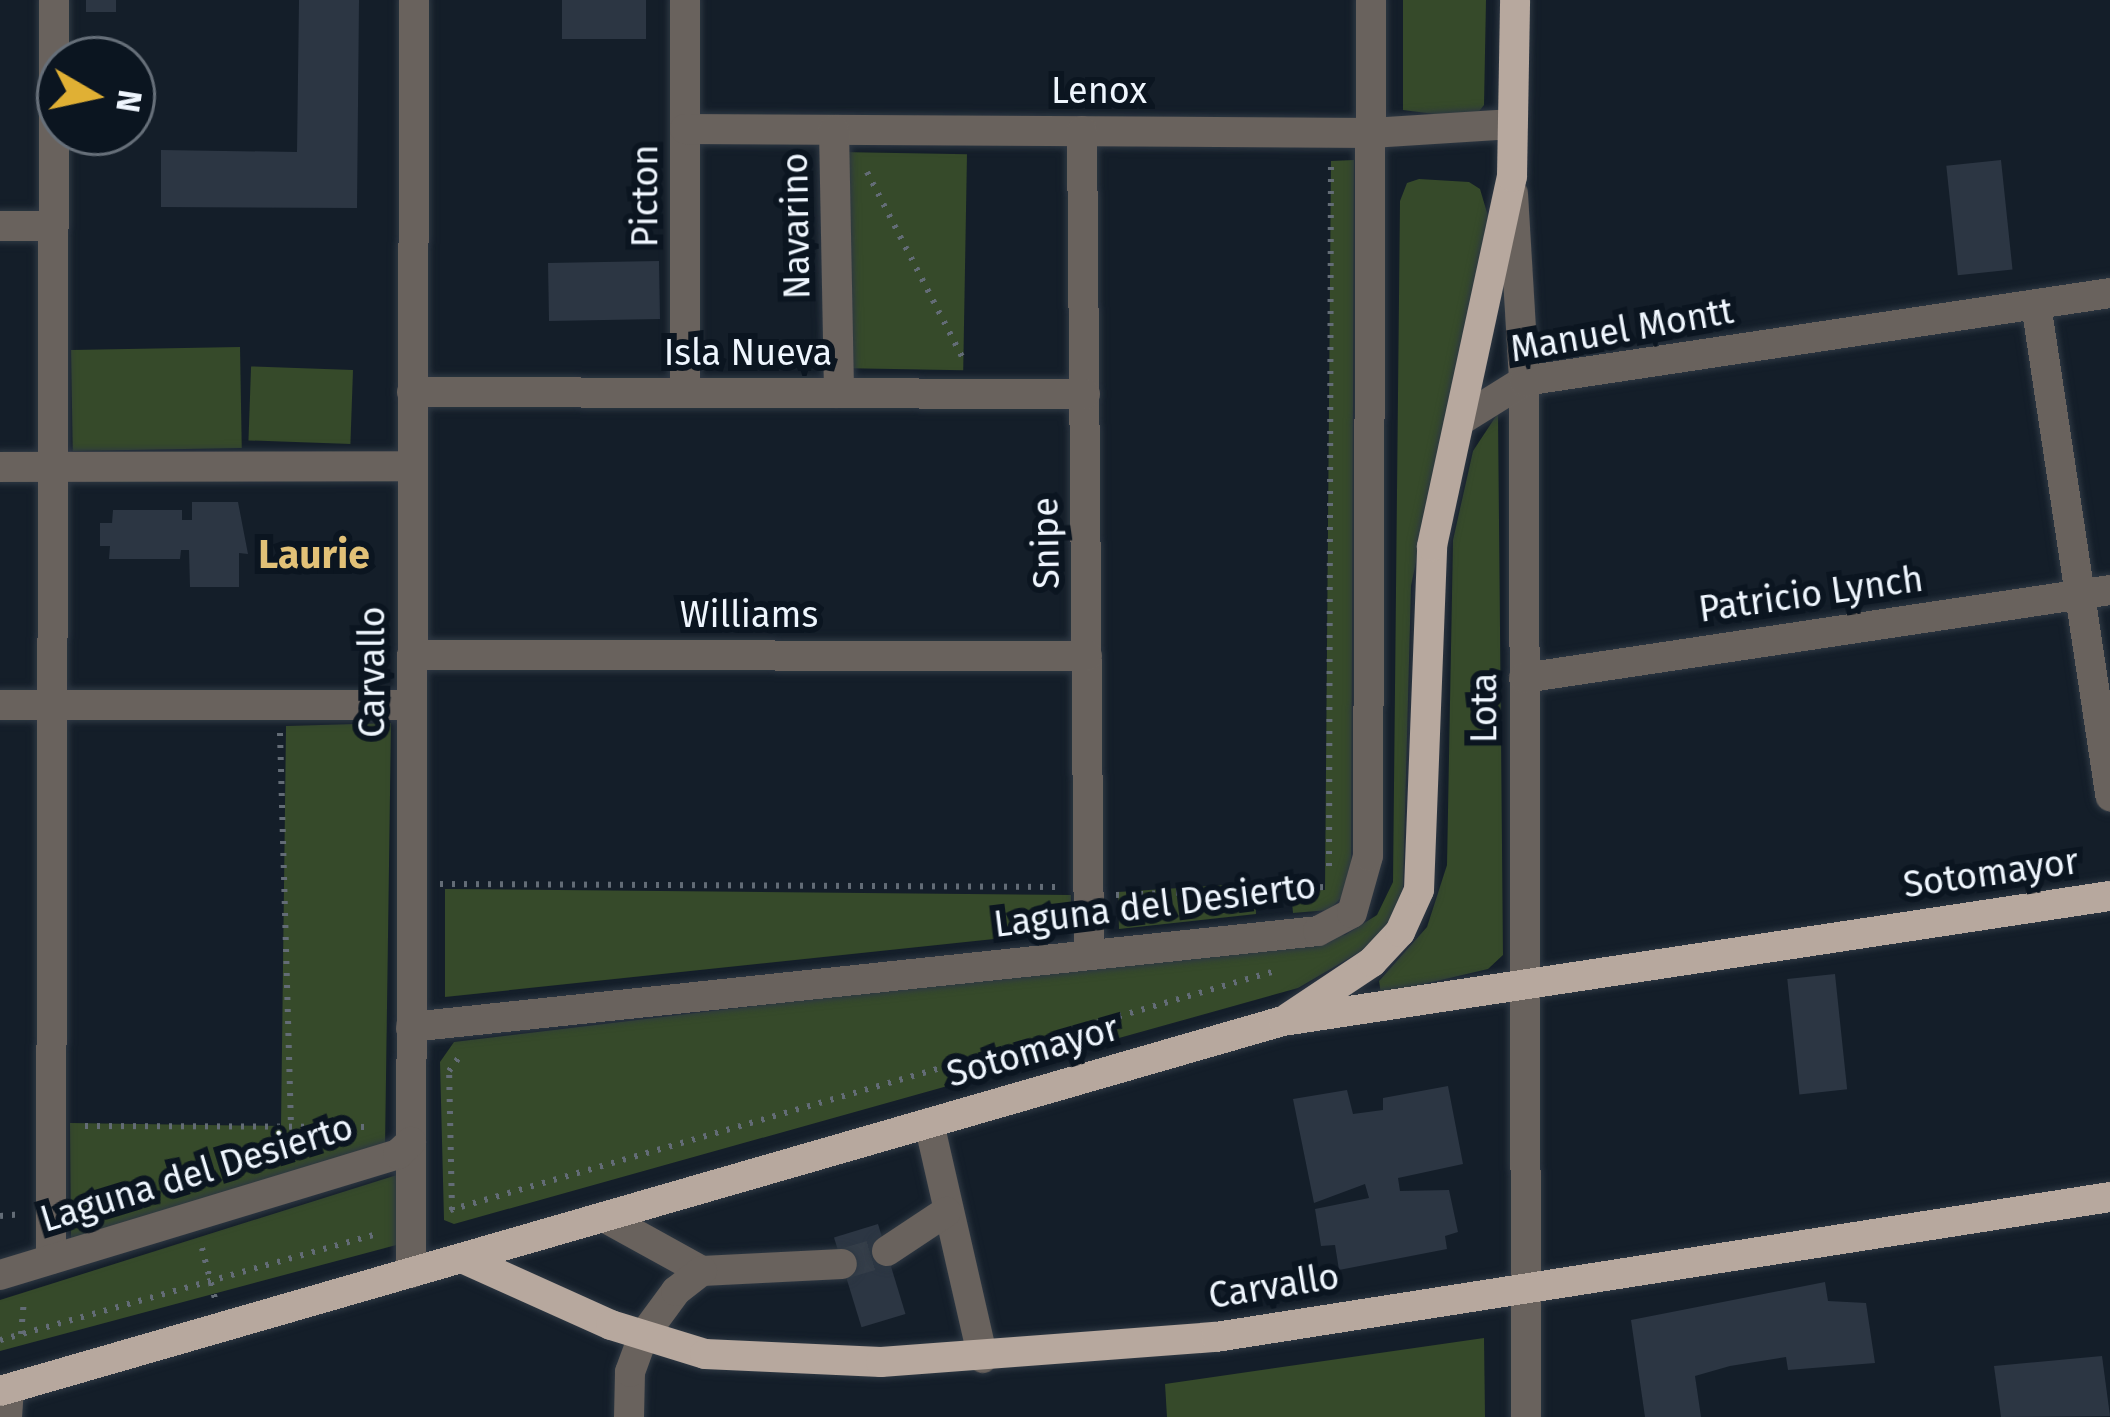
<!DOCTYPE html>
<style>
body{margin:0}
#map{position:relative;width:2110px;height:1417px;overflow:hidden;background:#141e29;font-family:"Fira Sans",sans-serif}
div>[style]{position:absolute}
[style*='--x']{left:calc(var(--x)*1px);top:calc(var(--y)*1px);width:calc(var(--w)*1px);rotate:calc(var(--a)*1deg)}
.green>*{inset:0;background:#364a2a;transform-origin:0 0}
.building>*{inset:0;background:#2c3643;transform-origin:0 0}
.minor-tunnel>*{height:30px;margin-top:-15px;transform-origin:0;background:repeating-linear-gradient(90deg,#353e49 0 30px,transparent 0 45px)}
.path>*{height:6px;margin-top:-3px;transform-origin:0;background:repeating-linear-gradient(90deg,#636c76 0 3px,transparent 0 12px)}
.roads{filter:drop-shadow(0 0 3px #2e3843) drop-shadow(0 0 3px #2e3843)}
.minor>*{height:30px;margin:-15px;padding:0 15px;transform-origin:15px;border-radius:15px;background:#69625d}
.major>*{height:30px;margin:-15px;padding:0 15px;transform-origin:15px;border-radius:15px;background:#b7a89e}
span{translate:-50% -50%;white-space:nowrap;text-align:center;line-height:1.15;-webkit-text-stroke:12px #0b1520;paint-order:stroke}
.street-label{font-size:36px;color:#eff6fe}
.neighbourhood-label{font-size:39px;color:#e2c177;font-weight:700}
.north{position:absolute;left:36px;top:36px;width:120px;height:120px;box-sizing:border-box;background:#0b1520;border:3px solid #666f79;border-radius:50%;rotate:99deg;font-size:33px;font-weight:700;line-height:48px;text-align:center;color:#eff6fe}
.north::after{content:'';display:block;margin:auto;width:42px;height:54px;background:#e0b034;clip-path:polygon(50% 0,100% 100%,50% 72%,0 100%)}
</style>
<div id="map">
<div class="green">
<i style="clip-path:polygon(1403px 0,1486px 0,1484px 105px,1473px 119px,1403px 110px)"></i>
<i style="left:841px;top:152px;width:126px;height:216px;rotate:1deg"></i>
<i style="clip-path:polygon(1354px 160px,1351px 888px,1329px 910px,1293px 913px,1291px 891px,1325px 890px,1331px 161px)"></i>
<i style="clip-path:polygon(1419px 179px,1469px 182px,1480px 189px,1488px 216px,1411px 586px,1403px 888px,1382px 939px,1298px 988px,454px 1224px,444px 1220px,440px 1062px,454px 1042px,1345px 935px,1377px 915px,1393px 882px,1400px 201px,1407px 183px)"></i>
<i style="left:240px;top:347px;width:101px;height:169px;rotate:89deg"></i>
<i style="left:353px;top:370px;width:74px;height:102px;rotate:92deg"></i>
<i style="clip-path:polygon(1498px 413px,1503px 955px,1488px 969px,1381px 994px,1379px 981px,1427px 927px,1447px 865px,1453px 540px,1473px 451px)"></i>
<i style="clip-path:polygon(391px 723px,385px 1149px,71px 1240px,70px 1123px,281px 1126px,286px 726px)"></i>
<i style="clip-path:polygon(1255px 883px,1256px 914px,1119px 929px,1118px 892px)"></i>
<i style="clip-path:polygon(445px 889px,1071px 895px,1071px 931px,445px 997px)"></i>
<i style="clip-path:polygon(400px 1174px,415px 1240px,0 1351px,0 1300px)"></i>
<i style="clip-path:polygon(1484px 1338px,1485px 1417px,1167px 1417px,1165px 1384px)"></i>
</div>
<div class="building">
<i style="left:86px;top:0;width:30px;height:12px"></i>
<i style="clip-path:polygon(299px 0,359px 0,357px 208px,161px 207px,161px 150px,297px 152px)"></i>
<i style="left:562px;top:0;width:84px;height:39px"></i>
<i style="left:2001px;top:160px;width:110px;height:55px;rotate:84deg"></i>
<i style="left:659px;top:261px;width:58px;height:111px;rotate:89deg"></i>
<i style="clip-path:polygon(192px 502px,238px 502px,248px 554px,239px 553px,239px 587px,190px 587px,189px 550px,181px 550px,180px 559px,109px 559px,110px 546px,100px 546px,100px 523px,112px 523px,113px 510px,182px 510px,182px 520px,192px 520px)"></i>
<i style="left:1835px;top:974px;width:116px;height:48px;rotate:84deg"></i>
<i style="clip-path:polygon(1448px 1086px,1463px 1164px,1398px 1178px,1400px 1191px,1449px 1190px,1458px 1232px,1445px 1236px,1447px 1249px,1339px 1270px,1335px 1245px,1321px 1246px,1315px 1209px,1369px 1198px,1365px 1184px,1314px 1203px,1293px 1099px,1347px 1090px,1353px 1114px,1383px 1110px,1383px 1098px)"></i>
<i style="left:878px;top:1224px;width:94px;height:46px;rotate:73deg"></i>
<i style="clip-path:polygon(1825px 1282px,1828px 1301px,1866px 1303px,1875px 1363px,1788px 1370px,1786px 1357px,1730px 1366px,1695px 1376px,1701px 1417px,1645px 1417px,1631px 1320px)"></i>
<i style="clip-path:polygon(2102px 1356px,2110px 1416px,2001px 1417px,1994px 1366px)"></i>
</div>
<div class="minor-tunnel">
<i style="--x:842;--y:1264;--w:47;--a:-16.1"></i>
</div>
<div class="path">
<i style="--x:867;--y:172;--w:215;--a:62.8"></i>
<i style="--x:280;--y:733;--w:394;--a:88.4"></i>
<i style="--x:1329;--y:866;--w:701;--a:-89.84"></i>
<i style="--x:440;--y:884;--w:617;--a:0.28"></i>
<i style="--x:1116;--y:895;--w:209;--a:-2.2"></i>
<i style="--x:85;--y:1126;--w:286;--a:0.2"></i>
<i style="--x:450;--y:1210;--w:863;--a:-16.15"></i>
<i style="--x:452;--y:1210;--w:139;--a:-91.2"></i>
<i style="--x:449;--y:1071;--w:19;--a:-54"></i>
<i style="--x:0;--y:1216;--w:23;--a:-5"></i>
<i style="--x:202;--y:1248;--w:53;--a:75.7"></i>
<i style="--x:21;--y:1334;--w:32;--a:-85"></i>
<i style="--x:0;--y:1340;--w:393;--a:-15.7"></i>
</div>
<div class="roads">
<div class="minor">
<i style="--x:685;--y:0;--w:393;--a:90"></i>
<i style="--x:685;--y:129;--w:686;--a:0.33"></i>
<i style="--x:1371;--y:133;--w:142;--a:-3.6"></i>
<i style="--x:834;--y:130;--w:263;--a:88.9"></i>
<i style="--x:1082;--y:131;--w:824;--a:89.51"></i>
<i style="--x:1513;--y:194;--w:187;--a:86.6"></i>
<i style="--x:1524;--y:381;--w:1036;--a:89.89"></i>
<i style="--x:0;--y:226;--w:52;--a:0"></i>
<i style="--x:2036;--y:304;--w:498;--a:81.4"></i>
<i style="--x:412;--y:392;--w:673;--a:0.17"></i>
<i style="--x:1461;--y:420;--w:74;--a:-31.8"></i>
<i style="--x:1524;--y:381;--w:593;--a:-8.54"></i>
<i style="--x:0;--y:467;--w:412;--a:-0.1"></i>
<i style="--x:412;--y:655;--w:675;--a:0.08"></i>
<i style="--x:1524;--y:678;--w:593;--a:-8.54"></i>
<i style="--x:0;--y:705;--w:412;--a:0"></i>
<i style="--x:411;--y:1027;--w:912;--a:-6.04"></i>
<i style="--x:1318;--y:931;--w:38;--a:-28"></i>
<i style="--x:1352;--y:913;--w:59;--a:-74.3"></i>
<i style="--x:1368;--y:856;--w:856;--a:-89.8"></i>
<i style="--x:929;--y:1123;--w:241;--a:77.1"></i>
<i style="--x:604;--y:1217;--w:112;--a:28.9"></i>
<i style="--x:702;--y:1271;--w:140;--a:-2.9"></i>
<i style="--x:887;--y:1251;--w:71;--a:-33.5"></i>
<i style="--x:51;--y:1259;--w:1259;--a:-89.86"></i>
<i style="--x:411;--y:1273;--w:1273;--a:-89.86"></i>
<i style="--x:0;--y:1275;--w:416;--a:-16.9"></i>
<i style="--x:398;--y:1154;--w:18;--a:-43"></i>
<i style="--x:7;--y:1417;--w:28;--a:-86"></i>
<i style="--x:629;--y:1417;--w:45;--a:-88.7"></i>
<i style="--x:630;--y:1372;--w:38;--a:-70"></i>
<i style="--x:643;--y:1336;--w:56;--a:-53.7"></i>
<i style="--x:676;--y:1291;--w:33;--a:-38"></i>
</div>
<div class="major">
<i style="--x:1288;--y:1018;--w:101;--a:-33.7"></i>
<i style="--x:1372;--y:962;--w:41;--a:-47"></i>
<i style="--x:1400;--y:932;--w:46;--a:-65.7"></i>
<i style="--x:1419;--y:890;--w:344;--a:-87.8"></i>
<i style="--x:1432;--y:546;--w:378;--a:-77.8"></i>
<i style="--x:1512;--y:177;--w:177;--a:-89"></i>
<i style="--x:462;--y:1258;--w:163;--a:24.2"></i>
<i style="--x:611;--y:1325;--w:98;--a:17.1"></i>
<i style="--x:705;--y:1354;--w:176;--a:2.6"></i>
<i style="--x:881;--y:1362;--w:336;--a:-4.3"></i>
<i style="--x:1216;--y:1337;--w:905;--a:-8.9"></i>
<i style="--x:0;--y:1391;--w:1335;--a:-16.09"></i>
<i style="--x:1283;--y:1021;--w:836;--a:-8.6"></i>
</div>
</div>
<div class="street-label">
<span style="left:1099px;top:92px">Lenox</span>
<span style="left:646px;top:196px;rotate:-90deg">Picton</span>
<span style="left:797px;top:226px;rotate:-91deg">Navarino</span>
<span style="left:1622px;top:331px;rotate:-10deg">Manuel Montt</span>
<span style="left:748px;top:354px">Isla Nueva</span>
<span style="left:1047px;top:543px;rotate:-91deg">Snipe</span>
<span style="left:1811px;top:595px;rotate:-8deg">Patricio Lynch</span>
<span style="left:749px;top:616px">Williams</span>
<span style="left:373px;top:672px;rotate:-90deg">Carvallo</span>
<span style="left:1485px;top:708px;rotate:-90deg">Lota</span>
<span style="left:1991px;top:874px;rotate:-8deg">Sotomayor</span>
<span style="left:1155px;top:906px;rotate:-7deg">Laguna del Desierto</span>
<span style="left:1033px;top:1052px;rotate:-16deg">Sotomayor</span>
<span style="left:197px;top:1174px;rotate:-17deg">Laguna del Desierto</span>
<span style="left:1274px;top:1287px;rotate:-9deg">Carvallo</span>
</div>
<div class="neighbourhood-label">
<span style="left:314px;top:555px">Laurie</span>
</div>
<div class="north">N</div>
</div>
